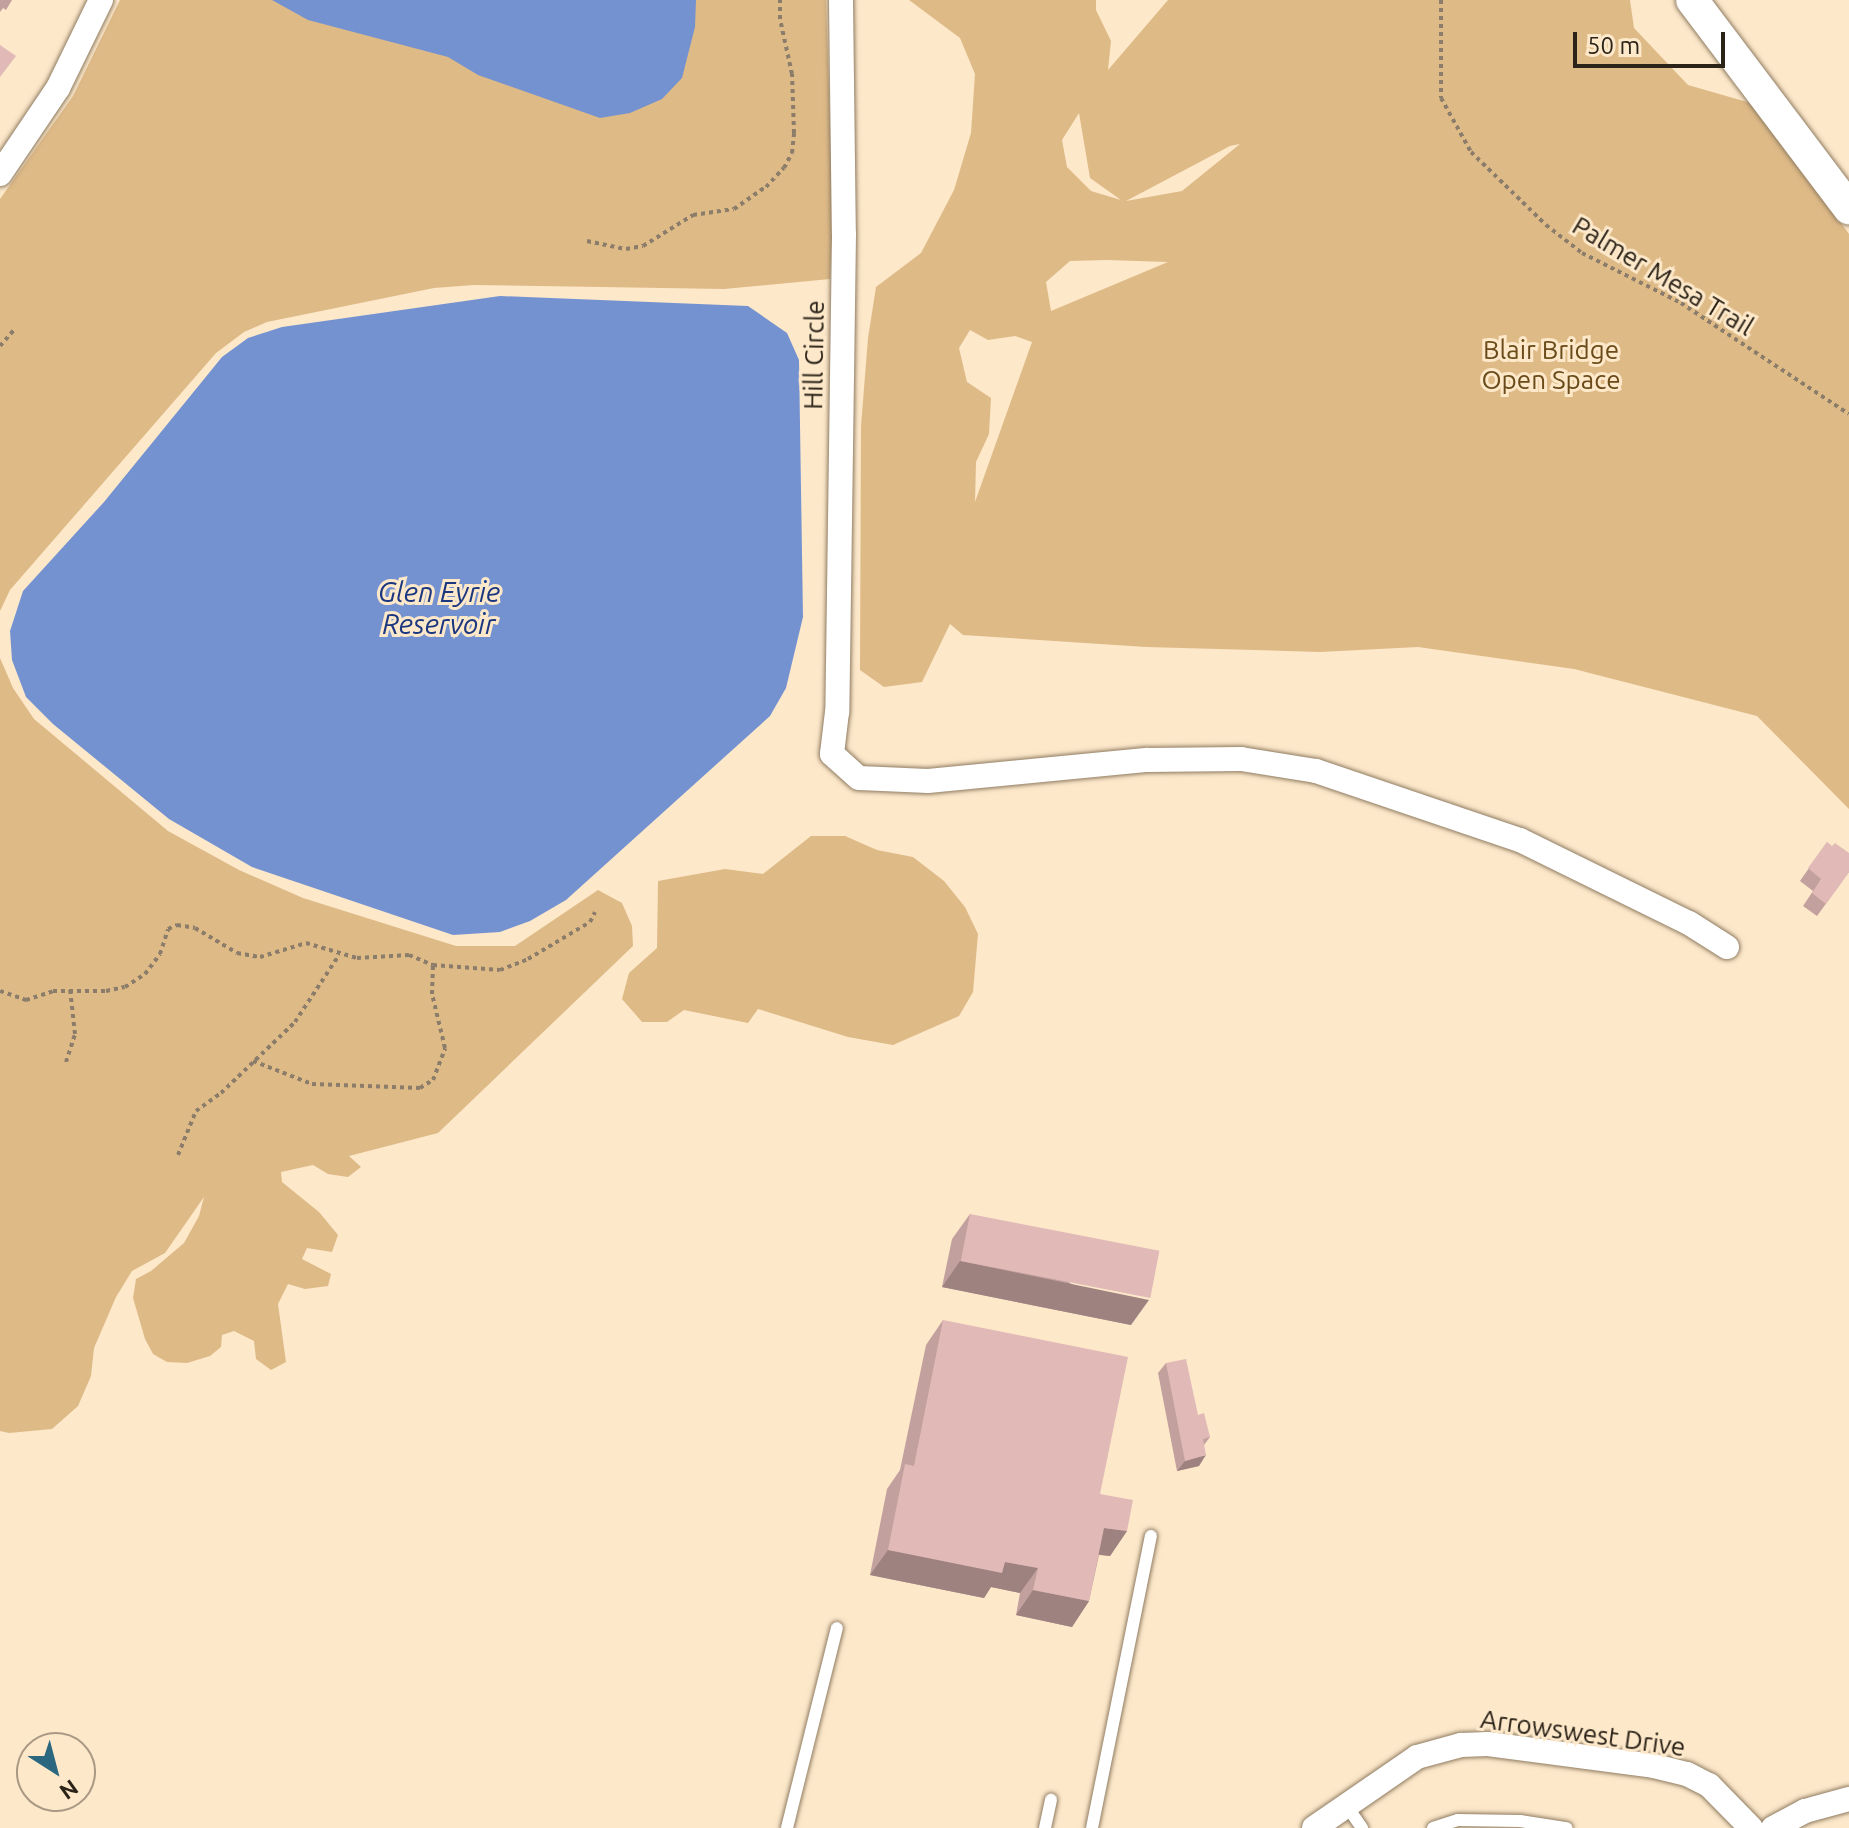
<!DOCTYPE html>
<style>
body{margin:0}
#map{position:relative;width:1849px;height:1828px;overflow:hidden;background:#fde8ca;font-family:Ubuntu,sans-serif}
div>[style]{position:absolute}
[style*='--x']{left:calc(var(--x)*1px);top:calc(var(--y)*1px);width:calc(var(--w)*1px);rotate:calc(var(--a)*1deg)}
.green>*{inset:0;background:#deba87}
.water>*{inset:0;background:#7592d0}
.path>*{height:4px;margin-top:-2px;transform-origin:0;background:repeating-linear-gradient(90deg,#8b7d6a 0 4px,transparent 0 8px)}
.roads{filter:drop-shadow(0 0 2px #8f7c62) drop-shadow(0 0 2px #8f7c62)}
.service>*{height:12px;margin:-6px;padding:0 6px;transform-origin:6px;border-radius:6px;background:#fff}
.minor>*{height:24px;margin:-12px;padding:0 12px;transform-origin:12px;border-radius:12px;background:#fff}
.secondary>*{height:32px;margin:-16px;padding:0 16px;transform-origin:16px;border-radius:16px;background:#fff}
.wall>*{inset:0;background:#c2a09d}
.shaded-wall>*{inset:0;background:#9e8280}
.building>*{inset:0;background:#e1bab7;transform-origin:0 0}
span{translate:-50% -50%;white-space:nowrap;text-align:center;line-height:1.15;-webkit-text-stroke:6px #fde8ca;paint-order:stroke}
.street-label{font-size:26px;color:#2b2318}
.park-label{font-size:26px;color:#6a4b19}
.water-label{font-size:28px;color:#1a3780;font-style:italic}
.north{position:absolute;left:16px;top:1732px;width:80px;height:80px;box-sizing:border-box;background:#fde8ca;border:2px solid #a99983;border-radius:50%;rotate:144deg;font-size:22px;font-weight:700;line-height:32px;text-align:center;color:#2b2318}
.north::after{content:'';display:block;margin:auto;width:28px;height:36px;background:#2b687f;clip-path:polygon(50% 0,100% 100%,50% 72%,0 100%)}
.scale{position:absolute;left:1573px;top:32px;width:152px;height:36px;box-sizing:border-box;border:4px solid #2b2318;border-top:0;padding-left:10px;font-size:24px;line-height:28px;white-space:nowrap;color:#2b2318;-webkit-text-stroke:6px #fde8ca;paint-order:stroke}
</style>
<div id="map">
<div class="green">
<i style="clip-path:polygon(120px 0,826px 0,833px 216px,830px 279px,724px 289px,474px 285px,434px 288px,267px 322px,244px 332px,216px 353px,10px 590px,0 611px,0 199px,73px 96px)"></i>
<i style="clip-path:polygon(evenodd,909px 0,1096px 0,1096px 10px,1111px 41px,1108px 70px,1168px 0,1630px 0,1634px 28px,1688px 85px,1754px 104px,1849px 234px,1849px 809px,1757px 716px,1574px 669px,1418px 647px,1320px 652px,1146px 647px,963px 635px,950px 624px,922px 682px,884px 687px,860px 670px,861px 426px,868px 338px,876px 287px,921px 253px,954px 190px,971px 133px,975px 74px,960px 38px,909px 0,1079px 113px,1090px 178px,1121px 200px,1091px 191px,1067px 167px,1062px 140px,1079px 113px,909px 0,1240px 144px,1182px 191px,1126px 201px,1230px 146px,1240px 144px,909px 0,1107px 260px,1168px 262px,1051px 311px,1046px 282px,1070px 261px,1107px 260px,909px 0,970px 330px,988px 340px,1015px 336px,1032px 342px,975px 502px,976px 462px,989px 434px,991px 398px,967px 382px,959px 348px,970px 330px)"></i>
<i style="clip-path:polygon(0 658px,13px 688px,34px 719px,168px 831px,239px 870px,303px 898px,456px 946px,515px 946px,598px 890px,622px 903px,632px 926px,633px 946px,438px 1133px,349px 1156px,361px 1167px,348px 1177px,328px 1174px,313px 1165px,281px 1172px,282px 1182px,319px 1212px,338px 1235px,332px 1252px,307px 1248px,302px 1259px,331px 1274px,328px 1286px,305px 1289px,288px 1284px,278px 1304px,286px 1362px,271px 1370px,256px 1359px,254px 1341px,234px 1331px,222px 1335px,221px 1347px,210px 1356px,187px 1363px,167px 1362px,153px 1354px,145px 1339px,133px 1298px,136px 1279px,151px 1271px,184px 1243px,199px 1216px,204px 1197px,165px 1253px,132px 1271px,116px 1297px,94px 1348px,91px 1376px,78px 1406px,52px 1429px,9px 1433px,0 1431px)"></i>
<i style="clip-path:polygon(811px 836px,845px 836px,877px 850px,913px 857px,944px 881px,965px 907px,978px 934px,973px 992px,959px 1016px,893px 1045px,848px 1037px,758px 1009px,748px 1023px,684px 1010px,667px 1022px,642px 1022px,622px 999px,629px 973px,657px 948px,658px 881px,725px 869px,763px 874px)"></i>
</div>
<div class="water">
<i style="clip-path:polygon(272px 0,696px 0,695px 27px,682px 78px,662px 99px,630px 113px,600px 118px,478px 75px,448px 57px,308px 20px)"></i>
<i style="clip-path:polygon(500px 296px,748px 306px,787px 333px,799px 360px,803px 617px,786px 688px,770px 716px,566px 900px,530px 921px,500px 932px,453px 935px,252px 867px,169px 819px,53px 724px,26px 697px,12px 660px,10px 631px,23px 591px,104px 502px,222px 357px,248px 338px,282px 327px)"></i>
</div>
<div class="path">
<i style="--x:1441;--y:0;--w:98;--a:90"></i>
<i style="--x:1441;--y:98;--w:62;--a:60.9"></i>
<i style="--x:1471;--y:152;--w:105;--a:44.2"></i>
<i style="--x:1546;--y:225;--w:46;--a:37.9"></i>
<i style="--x:1582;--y:253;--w:111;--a:26.8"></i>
<i style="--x:1681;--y:303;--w:201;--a:33.5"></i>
<i style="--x:587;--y:241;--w:40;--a:12"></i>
<i style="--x:626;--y:249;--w:17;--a:-10"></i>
<i style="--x:643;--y:246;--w:59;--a:-31.8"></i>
<i style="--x:693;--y:215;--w:41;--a:-8.3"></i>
<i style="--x:734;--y:209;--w:39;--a:-35"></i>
<i style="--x:766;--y:187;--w:26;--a:-47"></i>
<i style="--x:784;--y:168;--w:17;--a:-62"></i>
<i style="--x:792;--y:153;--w:20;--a:-84"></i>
<i style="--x:794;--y:133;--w:59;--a:-91.9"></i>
<i style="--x:792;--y:74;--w:56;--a:-102.3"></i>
<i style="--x:780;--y:19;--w:19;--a:-90"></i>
<i style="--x:0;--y:346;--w:21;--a:-49"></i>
<i style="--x:0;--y:991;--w:28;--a:19"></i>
<i style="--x:26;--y:1000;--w:28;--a:-18"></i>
<i style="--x:53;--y:991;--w:53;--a:0"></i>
<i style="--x:106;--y:991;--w:19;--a:-12"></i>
<i style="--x:125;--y:987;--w:24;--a:-33"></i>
<i style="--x:145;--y:974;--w:25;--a:-53"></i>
<i style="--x:160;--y:954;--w:26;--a:-72"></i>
<i style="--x:168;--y:929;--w:10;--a:-24"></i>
<i style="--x:177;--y:925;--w:18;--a:9"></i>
<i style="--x:195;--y:928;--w:49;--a:30.8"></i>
<i style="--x:237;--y:953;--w:23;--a:10"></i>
<i style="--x:260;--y:957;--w:48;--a:-16.9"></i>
<i style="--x:306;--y:943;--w:53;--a:16.4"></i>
<i style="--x:357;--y:958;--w:52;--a:-3.3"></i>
<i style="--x:409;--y:955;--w:26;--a:23"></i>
<i style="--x:433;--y:965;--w:67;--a:4.3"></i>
<i style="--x:500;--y:970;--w:30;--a:-21"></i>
<i style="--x:528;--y:959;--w:72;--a:-30.8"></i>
<i style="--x:590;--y:922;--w:11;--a:-63"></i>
<i style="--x:253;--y:1061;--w:63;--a:21.3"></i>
<i style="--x:312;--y:1084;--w:108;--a:2.1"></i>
<i style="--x:420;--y:1088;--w:15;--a:-32"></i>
<i style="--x:433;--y:1080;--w:34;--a:-69"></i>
<i style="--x:445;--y:1048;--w:56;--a:-103.5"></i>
<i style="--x:432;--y:994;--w:28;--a:-88"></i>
<i style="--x:66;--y:1062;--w:29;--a:-72"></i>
<i style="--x:75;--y:1034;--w:45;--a:-96.3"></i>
<i style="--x:178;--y:1155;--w:48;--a:-67.8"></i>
<i style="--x:196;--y:1111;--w:31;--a:-36"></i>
<i style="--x:221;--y:1093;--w:103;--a:-43.8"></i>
<i style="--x:295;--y:1022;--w:80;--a:-56.7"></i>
</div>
<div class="roads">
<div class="service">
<i style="--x:1346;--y:1805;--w:28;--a:55"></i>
<i style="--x:787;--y:1828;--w:206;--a:-76"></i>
<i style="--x:1045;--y:1828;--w:29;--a:-78"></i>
<i style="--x:1092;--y:1828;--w:298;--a:-78.6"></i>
<i style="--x:1433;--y:1828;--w:26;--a:-18"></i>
<i style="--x:1458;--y:1820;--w:62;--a:0.9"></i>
<i style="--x:1520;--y:1821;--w:47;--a:8.7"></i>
</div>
<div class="minor">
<i style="--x:841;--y:0;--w:234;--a:89.3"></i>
<i style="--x:844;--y:234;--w:478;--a:90.8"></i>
<i style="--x:837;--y:712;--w:42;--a:96.8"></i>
<i style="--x:832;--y:754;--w:36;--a:42"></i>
<i style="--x:859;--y:778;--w:69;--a:2.5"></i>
<i style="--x:928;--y:781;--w:221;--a:-5.5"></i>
<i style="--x:1148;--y:760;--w:93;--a:-0.6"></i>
<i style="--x:1241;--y:759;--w:76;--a:9.1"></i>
<i style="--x:1316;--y:771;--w:215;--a:18.7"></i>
<i style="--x:1520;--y:840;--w:188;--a:26.2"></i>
<i style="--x:1689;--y:923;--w:45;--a:32.3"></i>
<i style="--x:0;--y:174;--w:104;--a:-56"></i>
<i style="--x:58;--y:88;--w:98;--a:-64"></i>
<i style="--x:1314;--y:1828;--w:125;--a:-34.6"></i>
<i style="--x:1417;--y:1757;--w:46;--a:-15.3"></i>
<i style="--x:1461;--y:1745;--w:27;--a:-2"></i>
<i style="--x:1488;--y:1744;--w:167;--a:7.5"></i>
<i style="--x:1654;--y:1766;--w:34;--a:14"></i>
<i style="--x:1687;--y:1774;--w:25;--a:27"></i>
<i style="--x:1709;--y:1785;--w:60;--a:45.7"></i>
<i style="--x:1773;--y:1828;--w:36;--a:-28"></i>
<i style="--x:1805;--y:1811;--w:46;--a:-15.3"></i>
</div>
<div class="secondary">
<i style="--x:1692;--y:0;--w:261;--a:53"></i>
</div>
</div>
<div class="wall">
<i style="clip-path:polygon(0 0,12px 0,6px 10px,3px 8px,0 12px)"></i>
<i style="clip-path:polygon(1827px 842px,1849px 872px,1817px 916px,1803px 906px,1813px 891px,1800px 881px)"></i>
<i style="clip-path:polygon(970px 1214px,1131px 1325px,942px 1287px,952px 1239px)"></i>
<i style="clip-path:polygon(943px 1320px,1100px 1494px,1127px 1531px,1110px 1556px,1099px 1555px,1089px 1601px,1072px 1627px,1016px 1615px,1020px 1593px,991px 1587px,984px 1598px,870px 1575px,887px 1489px,900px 1470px,926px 1345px)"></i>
<i style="clip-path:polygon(1166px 1363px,1198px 1415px,1210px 1437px,1204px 1445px,1199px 1466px,1177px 1471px,1158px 1373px)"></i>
</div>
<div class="shaded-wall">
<i style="clip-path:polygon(960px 1261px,1149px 1300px,1131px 1325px,942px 1287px)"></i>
<i style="clip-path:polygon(1206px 1455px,1199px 1466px,1177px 1471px,1185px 1461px)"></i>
<i style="clip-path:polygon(1104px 1528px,1127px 1531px,1110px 1556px,1086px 1553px)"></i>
<i style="clip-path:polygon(888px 1550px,1005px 1562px,1038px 1568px,1020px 1593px,991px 1587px,984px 1598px,870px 1575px)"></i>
<i style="clip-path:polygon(1033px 1590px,1089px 1601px,1072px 1627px,1016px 1615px)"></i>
</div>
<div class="building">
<i style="clip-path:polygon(0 45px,16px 56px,0 77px)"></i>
<i style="clip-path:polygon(1827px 842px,1832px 846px,1835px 843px,1849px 853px,1849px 872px,1826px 904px,1812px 893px,1821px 879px,1808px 868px)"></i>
<i style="left:970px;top:1214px;width:193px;height:48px;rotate:11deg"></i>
<i style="clip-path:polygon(943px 1320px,1128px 1357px,1100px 1494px,1133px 1500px,1127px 1531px,1104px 1528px,1089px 1601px,1033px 1590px,1038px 1568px,1005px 1562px,1002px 1573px,888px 1550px,905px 1464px,914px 1466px)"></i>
<i style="clip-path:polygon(1186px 1359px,1198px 1415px,1204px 1413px,1210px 1437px,1203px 1439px,1206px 1455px,1185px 1461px,1166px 1363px)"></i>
</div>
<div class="street-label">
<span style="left:1663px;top:276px;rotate:31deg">Palmer Mesa Trail</span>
<span style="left:814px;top:355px;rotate:-89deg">Hill Circle</span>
<span style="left:1583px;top:1733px;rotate:8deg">Arrowswest Drive</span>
</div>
<div class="park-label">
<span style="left:1551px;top:365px">Blair Bridge<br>Open Space</span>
</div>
<div class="water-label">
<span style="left:439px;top:608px">Glen Eyrie<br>Reservoir</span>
</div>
<div class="north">N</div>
<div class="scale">50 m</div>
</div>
